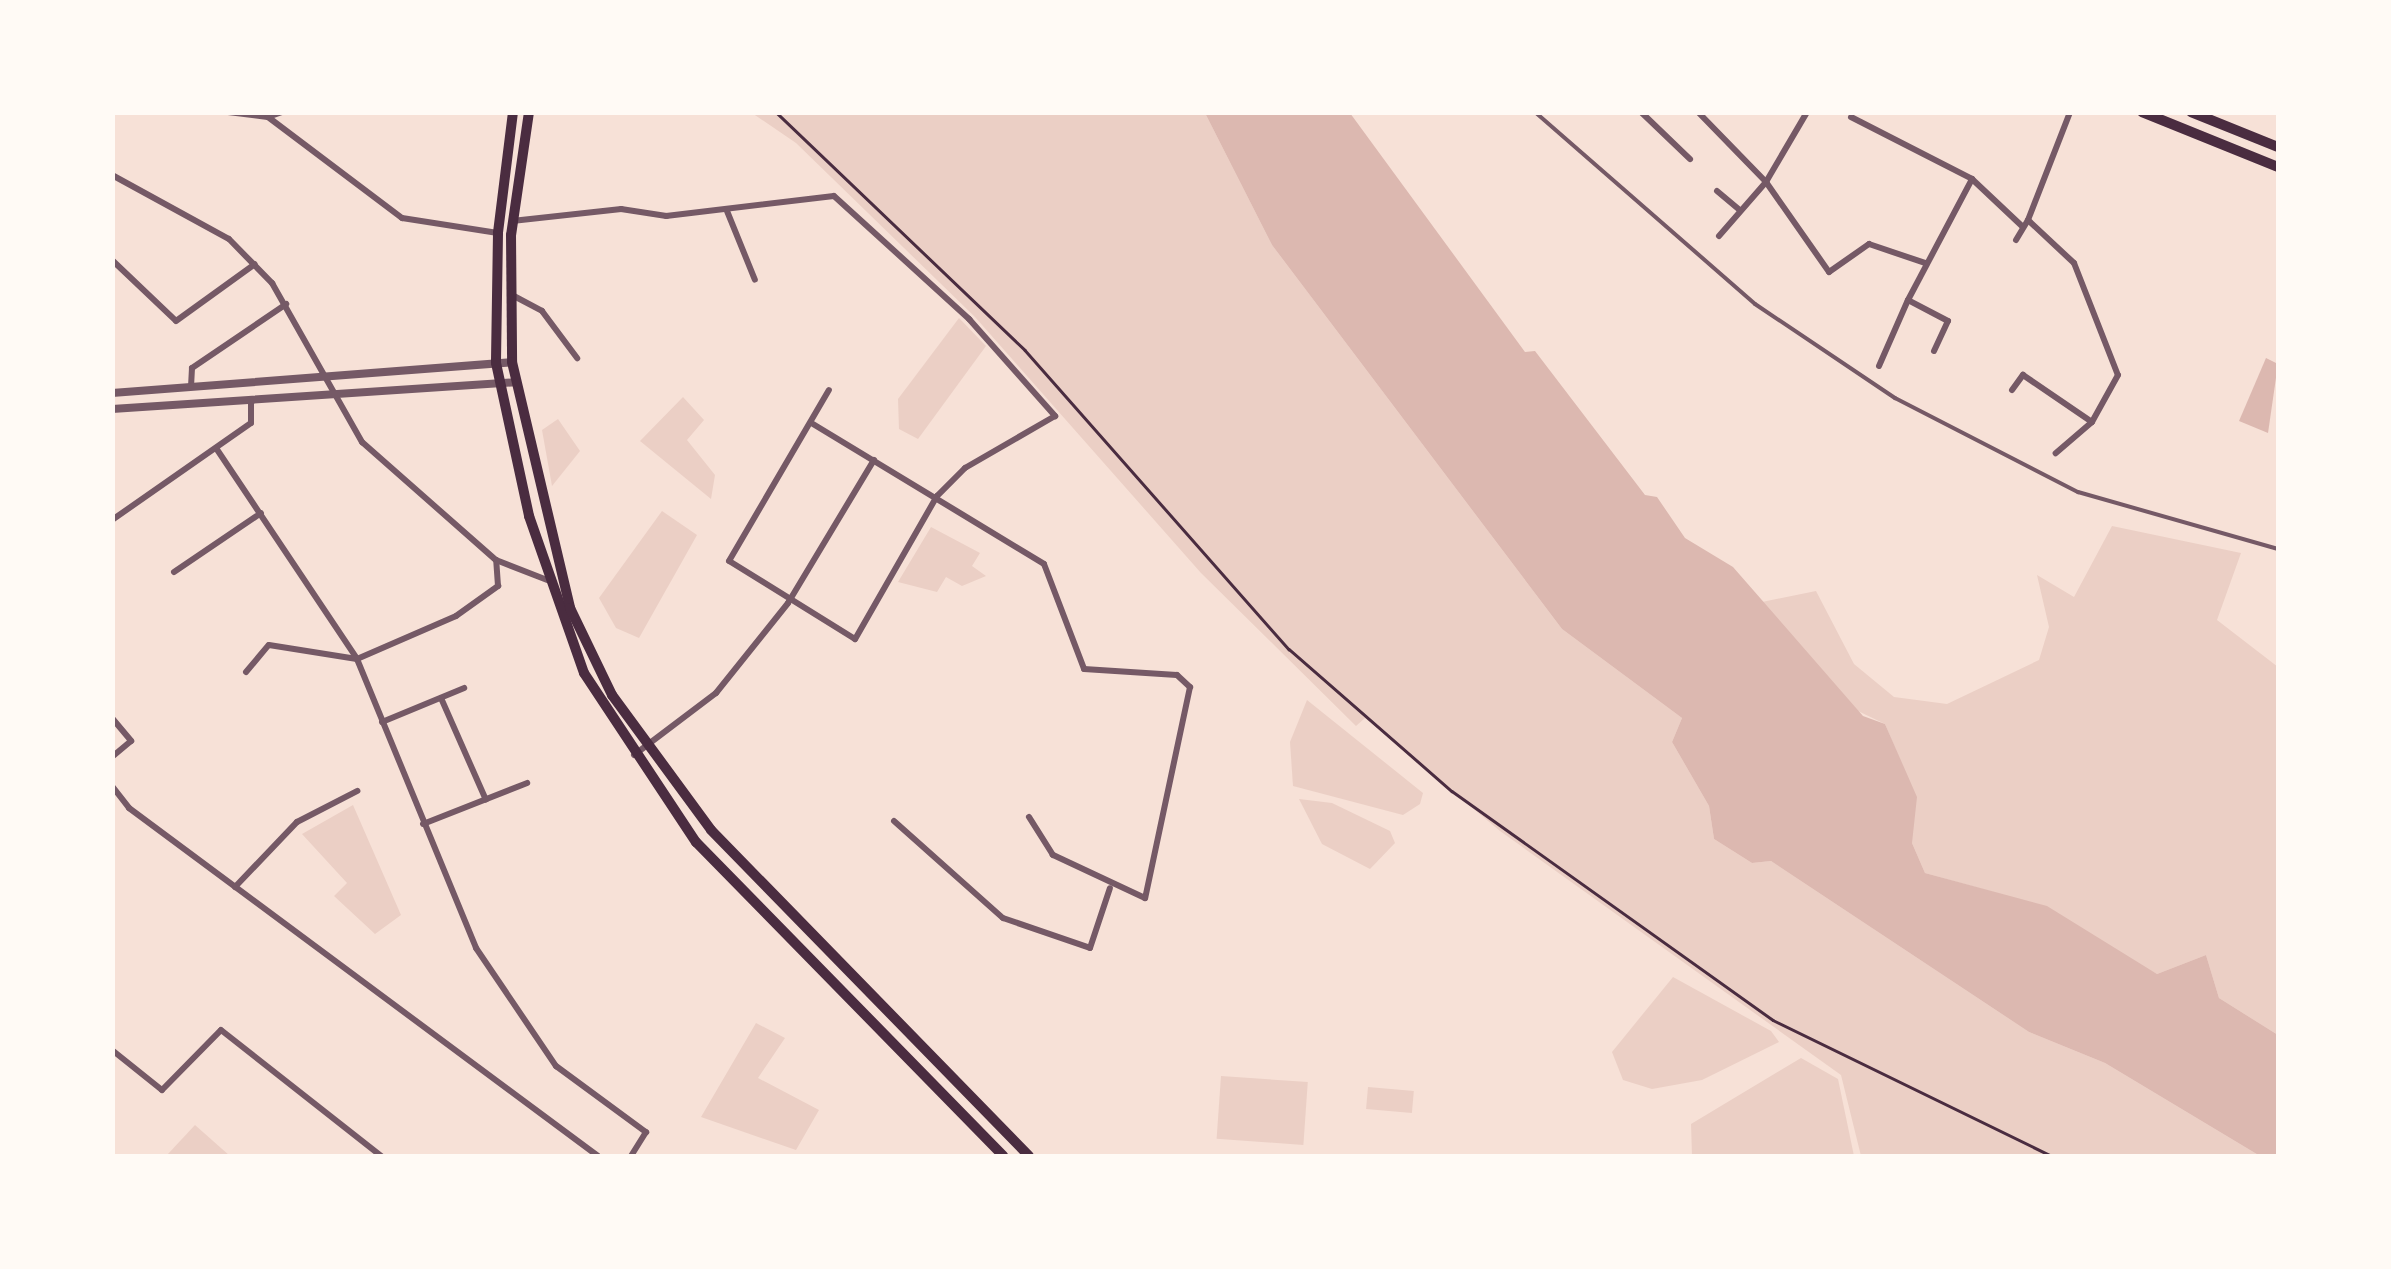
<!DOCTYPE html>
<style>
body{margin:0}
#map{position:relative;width:2391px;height:1269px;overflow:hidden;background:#f7e1d7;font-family:Rubik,sans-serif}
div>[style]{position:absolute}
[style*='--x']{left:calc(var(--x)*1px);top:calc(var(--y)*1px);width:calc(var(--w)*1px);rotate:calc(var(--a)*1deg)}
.green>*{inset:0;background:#ebcfc5;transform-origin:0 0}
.water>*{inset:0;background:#dcb8b0}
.path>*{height:2.5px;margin:-1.25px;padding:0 1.25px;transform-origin:1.25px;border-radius:1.25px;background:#4a2c40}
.pedestrian>*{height:4px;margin:-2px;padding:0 2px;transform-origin:2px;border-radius:2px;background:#755966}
.minor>*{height:6px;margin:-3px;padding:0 3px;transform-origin:3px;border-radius:3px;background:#755966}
.tertiary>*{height:8px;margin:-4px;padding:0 4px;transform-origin:4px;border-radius:4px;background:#755966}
.trunk>*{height:10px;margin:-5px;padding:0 5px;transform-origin:5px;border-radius:5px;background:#4a2c40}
span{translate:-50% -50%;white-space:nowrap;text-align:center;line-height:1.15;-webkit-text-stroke:8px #fffaf5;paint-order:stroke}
.frame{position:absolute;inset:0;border:115px solid #fffaf5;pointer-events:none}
</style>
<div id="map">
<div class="green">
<i style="clip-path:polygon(752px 113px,1205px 113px,1272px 245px,1562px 629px,1682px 718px,1672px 742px,1709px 806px,1714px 839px,1752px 863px,1771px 861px,2029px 1032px,2105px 1063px,2260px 1156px,1861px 1156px,1841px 1075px,1500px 831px,1365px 718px,1356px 726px,1201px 573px,975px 317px,796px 143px)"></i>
<i style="clip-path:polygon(959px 318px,986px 346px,918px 439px,899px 429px,898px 399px)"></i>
<i style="clip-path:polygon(683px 397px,704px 420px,687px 440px,715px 475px,711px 499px,640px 441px)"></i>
<i style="clip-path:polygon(558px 419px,580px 451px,552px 486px,542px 430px)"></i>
<i style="clip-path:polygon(662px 511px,697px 535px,639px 638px,616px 628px,599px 598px)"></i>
<i style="clip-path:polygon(2112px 526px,2241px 553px,2217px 620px,2278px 667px,2278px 1035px,2219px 998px,2206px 955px,2157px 974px,2004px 895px,1925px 873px,1912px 843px,1909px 781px,1885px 724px,1858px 711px,1762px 602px,1816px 591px,1854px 664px,1894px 697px,1947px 704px,2039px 660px,2049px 627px,2037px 575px,2074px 597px)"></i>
<i style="clip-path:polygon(931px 527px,980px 553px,972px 566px,986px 576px,962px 586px,946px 577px,937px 592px,898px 582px)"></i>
<i style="clip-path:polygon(1307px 700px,1423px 793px,1420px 804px,1403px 815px,1293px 786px,1290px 742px)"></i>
<i style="clip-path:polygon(1299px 799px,1332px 803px,1390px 831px,1395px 843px,1370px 869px,1322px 844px)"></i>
<i style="clip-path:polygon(353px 805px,401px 915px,375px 934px,334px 896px,347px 883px,302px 834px)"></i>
<i style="clip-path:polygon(1673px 977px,1771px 1031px,1779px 1042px,1702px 1080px,1652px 1089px,1623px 1080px,1612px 1052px)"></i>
<i style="clip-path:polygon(756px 1023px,785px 1038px,758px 1078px,819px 1110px,796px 1150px,701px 1117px)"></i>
<i style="clip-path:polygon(1801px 1058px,1838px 1079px,1854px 1156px,1692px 1156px,1691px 1124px)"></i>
<i style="left:1221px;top:1076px;width:87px;height:63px;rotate:4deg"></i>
<i style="left:1368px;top:1087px;width:46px;height:22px;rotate:5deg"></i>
<i style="clip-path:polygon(195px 1125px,230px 1156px,167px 1155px)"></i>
</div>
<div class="water">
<i style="clip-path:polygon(1205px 113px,1350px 113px,1525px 352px,1535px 351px,1645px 495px,1657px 497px,1685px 538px,1733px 567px,1863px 716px,1885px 724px,1917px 797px,1912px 843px,1925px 873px,2047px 906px,2157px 974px,2206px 955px,2219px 998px,2278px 1035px,2278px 1156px,2260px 1156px,2105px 1063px,2029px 1032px,1771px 861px,1752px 863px,1714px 839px,1709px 806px,1672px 742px,1682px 718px,1562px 629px,1272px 245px)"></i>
<i style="clip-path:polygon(2266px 358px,2278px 364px,2268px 433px,2239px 421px)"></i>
</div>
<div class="path">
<i style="--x:776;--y:112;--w:344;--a:43.7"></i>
<i style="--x:1025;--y:350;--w:399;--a:48.6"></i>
<i style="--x:1289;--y:649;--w:216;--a:41.1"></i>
<i style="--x:1452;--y:791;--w:394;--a:35.5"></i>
<i style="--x:1773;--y:1020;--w:310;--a:26"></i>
</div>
<div class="pedestrian">
<i style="--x:1535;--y:112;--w:292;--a:41.1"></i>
<i style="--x:1755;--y:304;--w:169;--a:33.9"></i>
<i style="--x:1895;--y:398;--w:206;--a:27.2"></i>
<i style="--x:2078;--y:492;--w:208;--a:15.9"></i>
</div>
<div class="minor">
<i style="--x:228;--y:112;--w:40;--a:7.1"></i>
<i style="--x:268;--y:117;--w:168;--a:37"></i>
<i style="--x:402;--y:218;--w:97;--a:8.9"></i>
<i style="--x:1641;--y:112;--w:68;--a:43.8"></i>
<i style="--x:1698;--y:112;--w:98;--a:45.8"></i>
<i style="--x:1766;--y:182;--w:81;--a:-59.6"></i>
<i style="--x:268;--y:117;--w:15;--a:-20"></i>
<i style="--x:1851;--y:117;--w:136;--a:27.1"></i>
<i style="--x:1972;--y:179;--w:70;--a:43.3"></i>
<i style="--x:112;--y:175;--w:133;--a:28.7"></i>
<i style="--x:229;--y:239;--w:62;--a:45.7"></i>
<i style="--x:272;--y:283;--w:183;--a:60.5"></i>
<i style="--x:362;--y:442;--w:179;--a:41.4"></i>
<i style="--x:496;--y:560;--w:55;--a:21.4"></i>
<i style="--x:1717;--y:191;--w:30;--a:40"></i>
<i style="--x:727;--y:211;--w:74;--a:67.9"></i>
<i style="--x:2028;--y:220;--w:116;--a:-68.7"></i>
<i style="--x:512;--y:221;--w:110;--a:-6.3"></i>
<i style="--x:621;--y:209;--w:46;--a:8.8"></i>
<i style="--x:666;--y:216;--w:169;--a:-6.8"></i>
<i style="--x:834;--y:196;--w:183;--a:42.3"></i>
<i style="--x:969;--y:319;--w:130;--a:48.4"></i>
<i style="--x:1055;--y:416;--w:104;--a:150"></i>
<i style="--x:965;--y:468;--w:40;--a:135"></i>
<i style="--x:937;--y:496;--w:165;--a:119.8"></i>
<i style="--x:855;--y:639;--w:148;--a:-148.2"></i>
<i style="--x:729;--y:561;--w:198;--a:-59.7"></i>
<i style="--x:1719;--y:236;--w:72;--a:-49"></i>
<i style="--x:1766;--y:182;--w:110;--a:55"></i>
<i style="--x:1829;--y:272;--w:49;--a:-35"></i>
<i style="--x:1869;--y:244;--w:59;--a:18.7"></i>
<i style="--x:2016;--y:240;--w:23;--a:-59"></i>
<i style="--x:2028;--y:220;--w:63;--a:43.1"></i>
<i style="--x:2074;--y:263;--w:120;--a:68.6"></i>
<i style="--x:2118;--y:375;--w:54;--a:119"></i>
<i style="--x:112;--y:260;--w:88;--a:43.6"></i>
<i style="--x:176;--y:321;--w:97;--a:-35.8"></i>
<i style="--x:512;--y:295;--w:34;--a:28"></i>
<i style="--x:542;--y:311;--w:59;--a:53.3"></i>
<i style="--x:1934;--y:351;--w:33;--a:-65"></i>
<i style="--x:1948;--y:321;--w:45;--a:-152.3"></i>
<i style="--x:1908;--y:300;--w:137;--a:-62.1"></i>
<i style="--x:1879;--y:366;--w:72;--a:-66.3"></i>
<i style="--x:191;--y:387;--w:19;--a:-87"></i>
<i style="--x:192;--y:368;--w:114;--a:-34.2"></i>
<i style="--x:2012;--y:390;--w:19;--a:-54"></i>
<i style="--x:2023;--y:375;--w:83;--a:34.3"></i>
<i style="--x:2092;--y:422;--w:48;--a:139.3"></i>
<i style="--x:813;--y:424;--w:270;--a:31.2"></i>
<i style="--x:1044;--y:564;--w:112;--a:69.1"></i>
<i style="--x:1084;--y:669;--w:93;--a:3.7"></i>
<i style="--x:1177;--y:675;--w:18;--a:43"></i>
<i style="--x:1190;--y:687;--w:216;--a:102"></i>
<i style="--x:1145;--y:898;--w:102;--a:-154.9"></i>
<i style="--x:1053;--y:855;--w:45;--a:-122.3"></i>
<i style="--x:216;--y:448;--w:254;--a:56.2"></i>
<i style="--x:357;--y:659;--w:313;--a:67.6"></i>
<i style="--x:476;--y:948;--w:143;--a:55.9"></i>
<i style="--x:556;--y:1066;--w:112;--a:36.3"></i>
<i style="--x:646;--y:1132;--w:28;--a:122"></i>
<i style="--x:112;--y:520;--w:169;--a:-34.9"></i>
<i style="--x:251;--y:423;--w:21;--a:-90"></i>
<i style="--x:174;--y:572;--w:105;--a:-34.1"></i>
<i style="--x:246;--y:672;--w:35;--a:-50"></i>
<i style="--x:269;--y:645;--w:89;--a:9"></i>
<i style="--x:357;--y:659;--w:108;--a:-23.5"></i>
<i style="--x:456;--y:616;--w:52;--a:-35.5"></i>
<i style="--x:498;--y:586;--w:26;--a:-94"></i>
<i style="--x:441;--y:698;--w:111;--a:66.2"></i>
<i style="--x:112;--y:718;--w:30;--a:50"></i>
<i style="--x:131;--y:741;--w:25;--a:140"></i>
<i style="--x:382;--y:722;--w:89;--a:-22.5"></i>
<i style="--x:634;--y:755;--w:103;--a:-37.1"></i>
<i style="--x:716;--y:693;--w:115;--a:-51.3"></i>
<i style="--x:788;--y:603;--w:167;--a:-59"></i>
<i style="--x:112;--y:786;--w:28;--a:52"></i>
<i style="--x:129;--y:808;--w:584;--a:36.58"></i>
<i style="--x:894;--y:821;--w:146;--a:41.7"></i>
<i style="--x:1003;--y:918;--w:92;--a:19"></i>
<i style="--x:1090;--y:948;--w:63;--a:-71.6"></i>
<i style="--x:423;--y:824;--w:112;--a:-21.5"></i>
<i style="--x:235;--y:887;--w:90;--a:-46.4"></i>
<i style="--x:297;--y:822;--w:68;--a:-27.3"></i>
<i style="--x:112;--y:1050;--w:64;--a:38.7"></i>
<i style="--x:162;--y:1090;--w:84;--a:-45.5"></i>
<i style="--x:221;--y:1030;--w:204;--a:38.2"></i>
</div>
<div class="tertiary">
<i style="--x:112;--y:393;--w:401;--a:-4.4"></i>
<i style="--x:112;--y:409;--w:404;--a:-3.8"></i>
</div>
<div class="trunk">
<i style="--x:513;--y:112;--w:122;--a:97.1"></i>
<i style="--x:498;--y:233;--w:130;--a:90.9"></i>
<i style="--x:496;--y:363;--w:157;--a:77.8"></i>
<i style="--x:529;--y:516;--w:166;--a:70.7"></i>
<i style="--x:584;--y:673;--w:203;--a:56.5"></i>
<i style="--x:696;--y:842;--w:439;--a:45.6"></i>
<i style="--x:529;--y:112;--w:124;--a:98.3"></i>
<i style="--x:511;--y:235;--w:127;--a:89.5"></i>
<i style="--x:512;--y:362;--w:253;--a:76.7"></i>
<i style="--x:570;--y:608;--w:97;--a:64.2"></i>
<i style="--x:612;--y:695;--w:167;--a:53.7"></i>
<i style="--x:711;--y:830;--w:455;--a:45.7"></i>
<i style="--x:2142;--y:112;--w:147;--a:22"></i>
<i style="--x:2191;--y:112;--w:94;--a:21.9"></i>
</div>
<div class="frame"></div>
</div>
